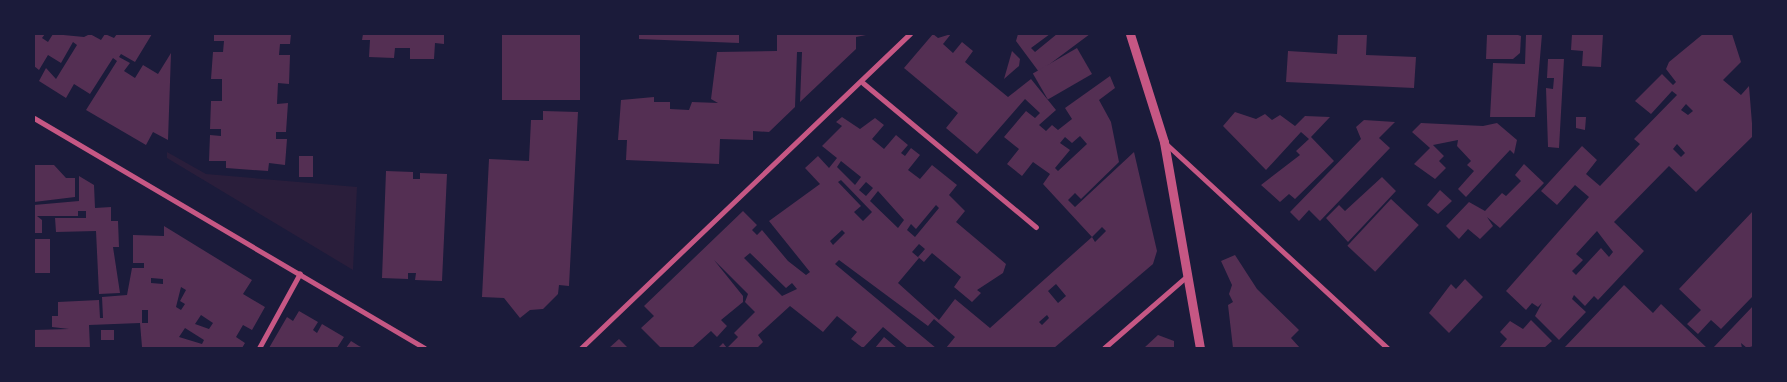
<!DOCTYPE html>
<style>
body{margin:0}
#map{position:relative;width:1787px;height:382px;overflow:hidden;background:#1b1b3a;font-family:"Source Serif 4",serif}
div>[style]{position:absolute}
[style*='--x']{left:calc(var(--x)*1px);top:calc(var(--y)*1px);width:calc(var(--w)*1px);rotate:calc(var(--a)*1deg)}
.green>*{inset:0;background:#2a1e3b}
.building>*{inset:0;background:#542f53;transform-origin:0 0}
.minor>*{height:5px;margin:-2.5px;padding:0 2.5px;transform-origin:2.5px;border-radius:2.5px;background:#c65784}
.tertiary>*{height:9px;margin:-4.5px;padding:0 4.5px;transform-origin:4.5px;border-radius:4.5px;background:#c65784}
span{translate:-50% -50%;white-space:nowrap;text-align:center;line-height:1.15;-webkit-text-stroke:4px #1b1b3a;paint-order:stroke}
.frame{position:absolute;inset:0;border:35px solid #1b1b3a;pointer-events:none}
</style>
<div id="map">
<div class="green">
<i style="clip-path:polygon(167px 152px,206px 174px,357px 187px,353px 270px,167px 158px)"></i>
</div>
<div class="building">
<i style="clip-path:polygon(34px 34px,45px 34px,42px 38px,48px 42px,53px 34px,84px 37px,90px 34px,101px 40px,105px 34px,114px 38px,117px 34px,152px 34px,135px 62px,121px 54px,119px 57px,130px 63px,124px 71px,135px 78px,143px 65px,158px 74px,171px 53px,168px 140px,153px 132px,146px 145px,86px 110px,117px 61px,113px 58px,90px 94px,74px 84px,66px 98px,39px 81px,46px 68px,56px 79px,77px 45px,73px 42px,61px 63px,48px 55px,39px 70px,34px 66px)"></i>
<i style="clip-path:polygon(214px 34px,291px 34px,290px 44px,280px 44px,279px 55px,290px 55px,289px 84px,278px 83px,277px 104px,288px 103px,286px 132px,276px 132px,276px 139px,287px 139px,285px 165px,269px 163px,268px 171px,226px 168px,226px 161px,209px 161px,210px 135px,221px 136px,221px 129px,210px 129px,211px 101px,222px 101px,222px 79px,211px 79px,213px 52px,223px 52px,224px 41px,214px 41px)"></i>
<i style="clip-path:polygon(363px 34px,444px 34px,444px 44px,435px 43px,434px 59px,410px 59px,410px 48px,395px 48px,394px 58px,369px 57px,370px 40px,362px 40px)"></i>
<i style="left:502px;top:34px;width:78px;height:66px"></i>
<i style="clip-path:polygon(639px 34px,739px 34px,739px 43px,639px 39px)"></i>
<i style="clip-path:polygon(777px 34px,871px 34px,856px 37px,856px 49px,800px 102px,802px 52px,797px 52px,795px 107px,769px 132px,753px 131px,753px 140px,720px 139px,719px 164px,626px 160px,627px 140px,618px 140px,621px 100px,654px 97px,654px 102px,670px 102px,670px 109px,689px 110px,692px 102px,718px 103px,711px 99px,717px 52px,777px 51px)"></i>
<i style="clip-path:polygon(evenodd,933px 34px,938px 38px,951px 34px,943px 44px,953px 53px,962px 42px,973px 51px,965px 62px,1008px 97px,1031px 79px,1056px 110px,1039px 125px,1046px 131px,1052px 125px,1058px 130px,1072px 119px,1065px 108px,1110px 76px,1115px 88px,1099px 100px,1111px 122px,1119px 162px,1081px 199px,1075px 193px,1068px 200px,1075px 207px,1134px 152px,1157px 251px,1153px 264px,1054px 348px,946px 348px,955px 337px,934px 319px,928px 326px,839px 260px,835px 264px,936px 348px,908px 348px,883px 327px,863px 348px,851px 339px,857px 332px,837px 316px,823px 332px,790px 306px,758px 335px,763px 342px,757px 348px,718px 348px,723px 343px,727px 348px,738px 337px,734px 333px,755px 312px,745px 302px,748px 294px,714px 260px,743px 296px,743px 302px,721px 320px,727px 326px,717px 337px,711px 331px,692px 348px,661px 348px,641px 328px,654px 316px,644px 306px,743px 211px,757px 225px,752px 230px,757px 235px,762px 230px,788px 261px,806px 275px,810px 272px,769px 221px,820px 184px,805px 168px,818px 156px,829px 168px,837px 158px,822px 146px,842px 126px,836px 122px,842px 117px,860px 129px,875px 118px,884px 125px,872px 139px,884px 149px,896px 135px,908px 145px,901px 153px,905px 156px,911px 148px,920px 155px,908px 170px,920px 179px,932px 165px,957px 185px,949px 195px,965px 211px,956px 222px,1006px 264px,1003px 273px,977px 290px,981px 293px,972px 302px,954px 287px,961px 277px,932px 253px,924px 262px,918px 257px,925px 249px,919px 244px,912px 252px,919px 258px,898px 283px,939px 320px,955px 299px,990px 328px,1092px 237px,1095px 242px,1106px 231px,1102px 227px,1092px 237px,1043px 184px,1050px 174px,1033px 162px,1022px 176px,1007px 164px,1019px 149px,1004px 137px,1026px 111px,1035px 118px,1040px 113px,1025px 99px,977px 154px,946px 128px,958px 113px,904px 68px,933px 34px,1080px 136px,1087px 144px,1058px 171px,1055px 168px,1070px 150px,1060px 143px,1065px 137px,1072px 143px,1080px 136px,933px 34px,841px 161px,861px 177px,855px 185px,837px 167px,841px 161px,933px 34px,841px 180px,872px 212px,863px 221px,854px 212px,861px 206px,838px 182px,841px 180px,933px 34px,866px 182px,873px 188px,866px 196px,859px 190px,866px 182px,933px 34px,878px 191px,904px 220px,898px 228px,870px 201px,878px 191px,933px 34px,936px 205px,939px 208px,915px 237px,907px 230px,911px 224px,916px 229px,936px 205px,933px 34px,842px 230px,845px 233px,833px 245px,830px 241px,842px 230px,933px 34px,750px 253px,786px 288px,792px 283px,797px 289px,782px 296px,744px 258px,750px 253px,933px 34px,1056px 284px,1066px 296px,1058px 303px,1048px 291px,1056px 284px,933px 34px,1047px 315px,1049px 318px,1042px 325px,1039px 322px,1047px 315px)"></i>
<i style="clip-path:polygon(1018px 34px,1050px 34px,1031px 48px,1035px 52px,1057px 34px,1090px 34px,1039px 72px,1016px 41px)"></i>
<i style="clip-path:polygon(1338px 34px,1367px 34px,1366px 55px,1416px 57px,1414px 88px,1286px 82px,1288px 51px,1337px 54px)"></i>
<i style="clip-path:polygon(1515px 34px,1521px 36px,1520px 53px,1513px 59px,1486px 59px,1487px 35px)"></i>
<i style="clip-path:polygon(1526px 34px,1542px 34px,1535px 117px,1490px 117px,1493px 63px,1525px 64px)"></i>
<i style="clip-path:polygon(1572px 34px,1603px 34px,1601px 67px,1582px 66px,1583px 51px,1571px 50px)"></i>
<i style="clip-path:polygon(evenodd,1703px 34px,1732px 34px,1741px 62px,1723px 80px,1741px 95px,1749px 86px,1753px 136px,1696px 192px,1669px 166px,1614px 222px,1644px 251px,1598px 300px,1594px 296px,1585px 306px,1574px 295px,1572px 299px,1586px 312px,1559px 340px,1535px 316px,1542px 303px,1538px 307px,1532px 303px,1526px 310px,1506px 291px,1589px 197px,1575px 185px,1557px 205px,1541px 191px,1582px 146px,1597px 160px,1586px 174px,1600px 186px,1640px 144px,1634px 139px,1677px 95px,1672px 91px,1651px 114px,1635px 101px,1662px 74px,1673px 85px,1676px 82px,1666px 69px,1669px 62px,1703px 34px,1686px 104px,1693px 111px,1688px 115px,1681px 110px,1686px 104px,1703px 34px,1677px 144px,1685px 153px,1681px 157px,1673px 149px,1677px 144px,1703px 34px,1597px 231px,1613px 252px,1609px 257px,1601px 248px,1576px 275px,1572px 271px,1583px 260px,1576px 254px,1597px 231px)"></i>
<i style="left:1077px;top:48px;width:30px;height:51px;rotate:60deg"></i>
<i style="clip-path:polygon(1012px 51px,1020px 59px,1019px 66px,1004px 79px)"></i>
<i style="clip-path:polygon(1548px 59px,1564px 59px,1559px 148px,1548px 147px,1546px 88px,1553px 89px,1554px 78px,1547px 78px)"></i>
<i style="clip-path:polygon(543px 111px,578px 112px,569px 286px,559px 285px,558px 294px,543px 309px,530px 310px,520px 318px,504px 298px,482px 297px,489px 159px,529px 161px,531px 120px,543px 120px)"></i>
<i style="clip-path:polygon(1235px 112px,1256px 119px,1265px 114px,1272px 120px,1280px 115px,1295px 126px,1305px 116px,1330px 117px,1311px 137px,1334px 161px,1295px 199px,1289px 194px,1280px 202px,1261px 185px,1300px 155px,1296px 151px,1309px 139px,1301px 132px,1266px 170px,1223px 126px)"></i>
<i style="clip-path:polygon(1576px 117px,1586px 117px,1585px 130px,1576px 128px)"></i>
<i style="clip-path:polygon(1364px 120px,1395px 122px,1379px 138px,1390px 148px,1320px 221px,1309px 210px,1299px 221px,1290px 212px,1361px 139px,1356px 127px)"></i>
<i style="clip-path:polygon(1421px 123px,1483px 126px,1497px 123px,1517px 140px,1514px 154px,1510px 150px,1466px 197px,1458px 189px,1474px 171px,1467px 165px,1471px 161px,1457px 146px,1458px 140px,1433px 145px,1444px 156px,1439px 161px,1446px 168px,1435px 179px,1414px 164px,1430px 148px,1412px 132px)"></i>
<i style="left:299px;top:156px;width:14px;height:21px"></i>
<i style="clip-path:polygon(1524px 164px,1544px 183px,1500px 228px,1487px 217px,1493px 226px,1480px 239px,1468px 229px,1459px 239px,1446px 226px,1469px 202px,1485px 211px,1502px 193px,1506px 196px,1521px 181px,1515px 175px)"></i>
<i style="clip-path:polygon(34px 165px,54px 165px,66px 178px,75px 178px,75px 197px,34px 202px)"></i>
<i style="clip-path:polygon(386px 171px,413px 172px,413px 179px,420px 179px,420px 173px,447px 174px,442px 281px,415px 280px,416px 273px,408px 273px,408px 279px,382px 278px)"></i>
<i style="clip-path:polygon(79px 176px,94px 185px,95px 208px,111px 207px,111px 221px,118px 221px,119px 247px,113px 247px,120px 293px,99px 294px,96px 231px,56px 232px,55px 218px,86px 218px,86px 211px,78px 211px,78px 216px,37px 216px,42px 220px,42px 233px,34px 233px,34px 205px,79px 201px)"></i>
<i style="clip-path:polygon(1382px 177px,1396px 191px,1348px 242px,1326px 218px,1339px 205px,1345px 211px)"></i>
<i style="clip-path:polygon(1440px 190px,1452px 201px,1438px 214px,1427px 205px)"></i>
<i style="left:1391px;top:199px;width:38px;height:64px;rotate:43deg"></i>
<i style="clip-path:polygon(1753px 211px,1753px 296px,1721px 329px,1711px 320px,1698px 334px,1687px 324px,1701px 310px,1679px 289px)"></i>
<i style="clip-path:polygon(evenodd,164px 226px,252px 280px,243px 294px,265px 307px,252px 330px,243px 325px,236px 337px,245px 343px,242px 348px,142px 347px,140px 323px,89px 325px,90px 348px,34px 348px,34px 330px,69px 329px,52px 327px,52px 316px,58px 316px,58px 302px,99px 300px,100px 318px,103px 318px,102px 297px,127px 295px,132px 268px,144px 268px,144px 263px,133px 263px,133px 235px,164px 236px,164px 226px,151px 278px,163px 279px,163px 284px,151px 283px,151px 278px,164px 226px,181px 287px,186px 290px,180px 301px,185px 304px,181px 310px,176px 307px,181px 287px,164px 226px,142px 310px,148px 310px,148px 323px,142px 323px,142px 310px,164px 226px,201px 315px,213px 323px,209px 329px,195px 324px,201px 315px,164px 226px,185px 328px,204px 340px,202px 344px,179px 337px,185px 328px)"></i>
<i style="left:34px;top:239px;width:16px;height:34px"></i>
<i style="clip-path:polygon(1235px 255px,1257px 289px,1299px 330px,1291px 338px,1300px 348px,1233px 348px,1228px 305px,1233px 302px,1229px 294px,1232px 285px,1221px 261px)"></i>
<i style="clip-path:polygon(1465px 279px,1483px 297px,1449px 333px,1429px 313px,1451px 284px,1456px 289px)"></i>
<i style="clip-path:polygon(1624px 285px,1653px 313px,1661px 304px,1707px 348px,1564px 348px)"></i>
<i style="clip-path:polygon(1753px 306px,1753px 346px,1747px 348px,1741px 343px,1742px 348px,1713px 348px)"></i>
<i style="clip-path:polygon(299px 311px,318px 322px,313px 330px,317px 333px,322px 324px,344px 337px,337px 348px,269px 348px,287px 317px,293px 321px)"></i>
<i style="clip-path:polygon(1531px 320px,1552px 341px,1544px 348px,1499px 348px,1507px 339px,1500px 332px,1510px 321px,1523px 329px)"></i>
<i style="left:101px;top:330px;width:13px;height:10px"></i>
<i style="clip-path:polygon(1158px 335px,1174px 341px,1174px 348px,1144px 348px)"></i>
<i style="clip-path:polygon(884px 337px,897px 348px,875px 348px)"></i>
<i style="clip-path:polygon(619px 339px,628px 348px,609px 348px)"></i>
<i style="clip-path:polygon(351px 341px,359px 346px,363px 348px,346px 348px)"></i>
</div>
<div class="minor">
<i style="--x:863;--y:83;--w:225;--a:39.8"></i>
<i style="--x:34;--y:118;--w:453;--a:30.5"></i>
<i style="--x:1164;--y:142;--w:304;--a:42.7"></i>
<i style="--x:259;--y:348;--w:85;--a:-61.3"></i>
<i style="--x:581;--y:348;--w:455;--a:-43.7"></i>
<i style="--x:1104;--y:348;--w:110;--a:-40.9"></i>
</div>
<div class="tertiary">
<i style="--x:1130;--y:34;--w:113;--a:72.5"></i>
<i style="--x:1164;--y:142;--w:209;--a:80.1"></i>
</div>
<div class="frame"></div>
</div>
